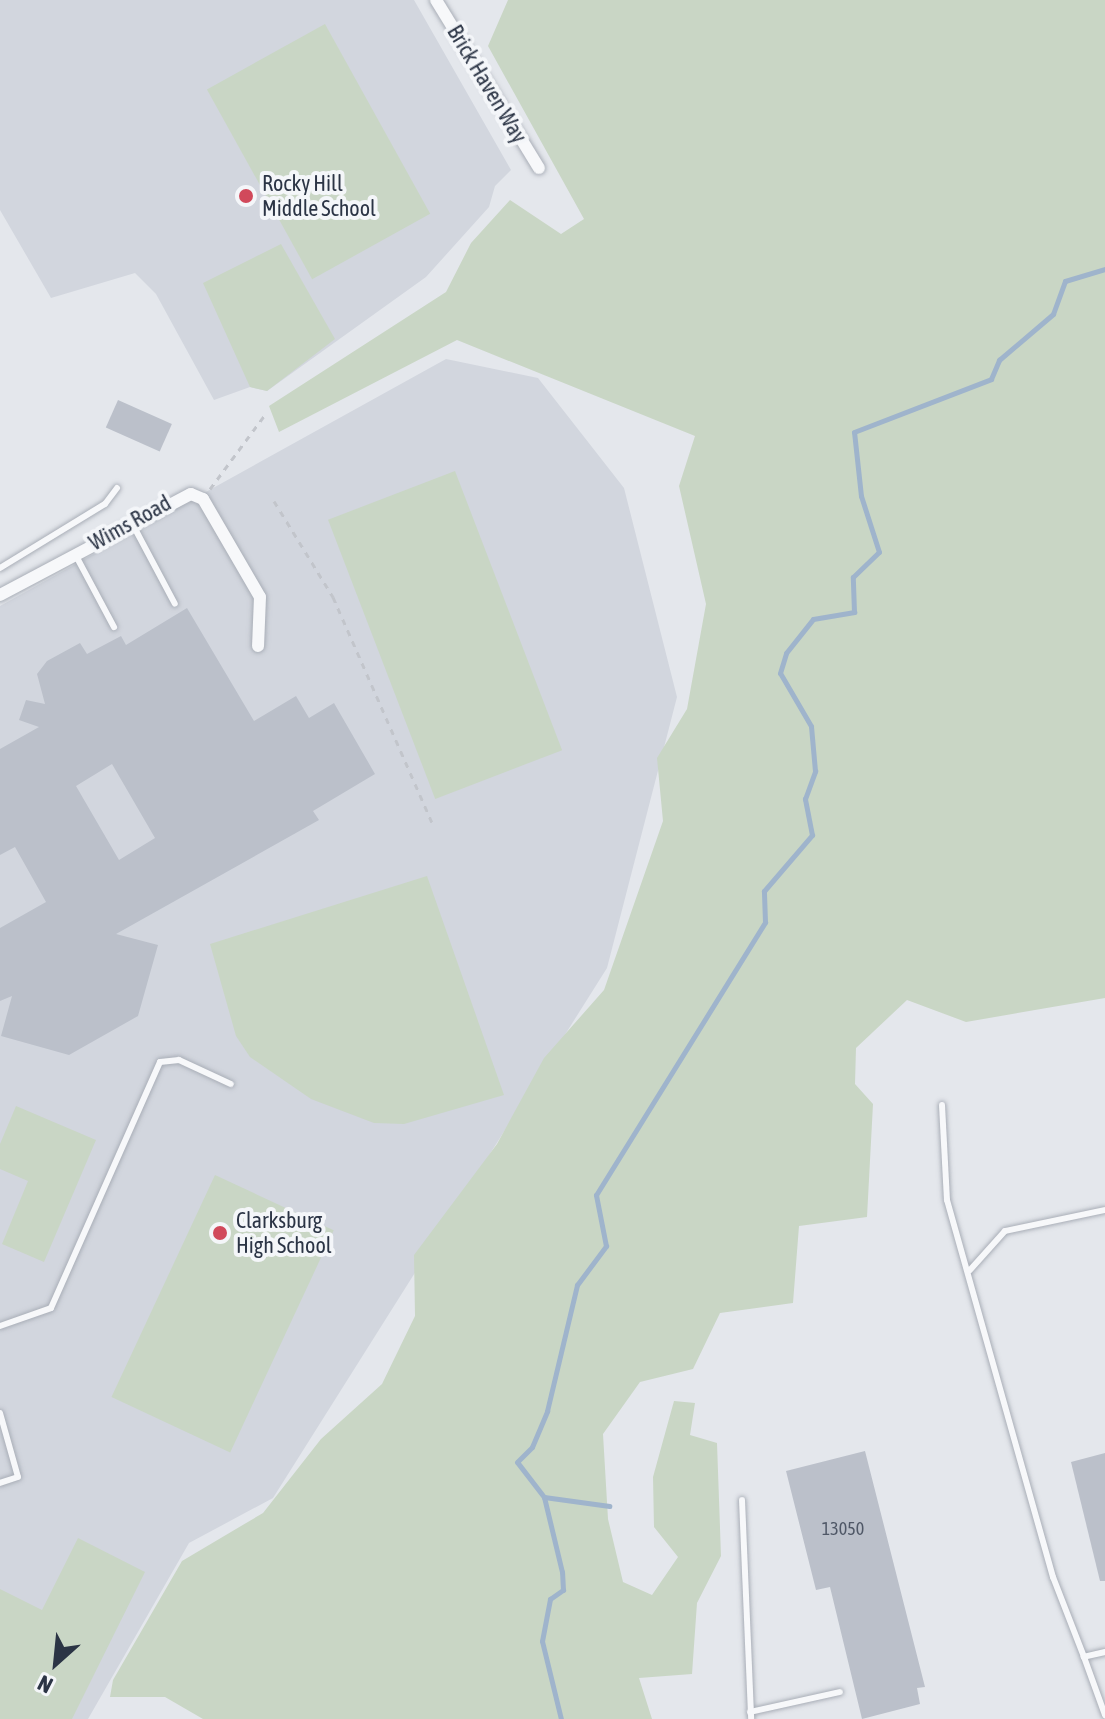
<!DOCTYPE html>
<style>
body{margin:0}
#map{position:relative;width:1105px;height:1719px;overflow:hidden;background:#e4e7ec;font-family:"Asap Condensed",sans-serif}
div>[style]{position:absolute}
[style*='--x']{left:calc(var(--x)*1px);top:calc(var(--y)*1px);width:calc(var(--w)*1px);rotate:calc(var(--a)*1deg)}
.built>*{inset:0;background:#d2d6de}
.green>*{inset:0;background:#c9d6c5;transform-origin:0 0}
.stream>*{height:5px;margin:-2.5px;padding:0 2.5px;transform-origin:2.5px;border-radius:2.5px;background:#9fb4cc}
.building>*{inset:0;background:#bbc0ca;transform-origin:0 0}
.path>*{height:3px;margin-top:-1.5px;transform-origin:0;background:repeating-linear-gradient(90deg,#c2c5cb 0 6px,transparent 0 12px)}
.roads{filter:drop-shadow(0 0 2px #a9aeb7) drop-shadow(0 0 2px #a9aeb7)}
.service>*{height:6px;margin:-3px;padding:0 3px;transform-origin:3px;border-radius:3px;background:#f7f8fa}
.minor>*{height:12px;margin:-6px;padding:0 6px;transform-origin:6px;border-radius:6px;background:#f7f8fa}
.dots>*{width:22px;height:22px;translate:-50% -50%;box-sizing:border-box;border:4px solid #f4f6f9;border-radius:50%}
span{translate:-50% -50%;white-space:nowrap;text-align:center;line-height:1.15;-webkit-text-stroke:8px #f4f6f9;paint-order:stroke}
.number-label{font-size:18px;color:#4f5766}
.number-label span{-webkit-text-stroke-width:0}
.street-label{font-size:22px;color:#2b3445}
.poi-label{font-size:22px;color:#2b3445}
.left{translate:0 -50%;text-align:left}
.north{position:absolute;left:16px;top:1623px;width:80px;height:80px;-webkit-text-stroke:6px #f4f6f9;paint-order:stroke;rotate:207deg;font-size:22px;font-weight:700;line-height:32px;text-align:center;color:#2b3445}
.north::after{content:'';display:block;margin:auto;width:28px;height:36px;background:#2b3445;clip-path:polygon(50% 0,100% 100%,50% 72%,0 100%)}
</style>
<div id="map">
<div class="built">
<i style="clip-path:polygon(0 0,414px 0,511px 170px,495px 186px,489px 207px,426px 277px,267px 391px,250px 387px,214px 400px,156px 294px,135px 273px,51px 298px,0 210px)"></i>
<i style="clip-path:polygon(446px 359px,538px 378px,624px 488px,677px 697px,607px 968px,273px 1498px,189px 1543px,88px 1719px,0 1719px,0 606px)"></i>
</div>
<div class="green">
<i style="clip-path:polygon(508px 0,1105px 0,1105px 998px,966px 1022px,907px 1000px,856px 1048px,855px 1084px,873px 1104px,867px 1217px,799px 1226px,793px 1303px,720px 1313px,693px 1369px,640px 1382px,603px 1434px,608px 1519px,623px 1582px,652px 1595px,678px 1557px,654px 1527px,653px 1477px,674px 1401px,695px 1403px,690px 1435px,717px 1443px,721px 1556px,697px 1603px,692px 1674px,639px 1678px,652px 1719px,203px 1719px,165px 1697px,110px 1697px,113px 1680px,182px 1561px,263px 1513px,321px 1439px,382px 1384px,415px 1316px,414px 1255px,497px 1144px,544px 1058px,604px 990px,663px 821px,657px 758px,687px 709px,706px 604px,679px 486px,695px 436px,457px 340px,279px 432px,269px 406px,446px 292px,471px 243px,510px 200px,561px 234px,584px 219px,488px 46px)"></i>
<i style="left:325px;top:24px;width:217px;height:135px;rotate:61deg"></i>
<i style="clip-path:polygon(281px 244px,335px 339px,267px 391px,250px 387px,203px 283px)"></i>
<i style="left:455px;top:471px;width:299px;height:136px;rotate:69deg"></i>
<i style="clip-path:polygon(427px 876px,504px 1095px,404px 1124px,374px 1123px,311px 1099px,250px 1057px,236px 1036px,210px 944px)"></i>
<i style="clip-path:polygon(16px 1106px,96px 1140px,44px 1262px,2px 1244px,28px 1181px,0 1169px,0 1144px)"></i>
<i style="left:215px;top:1175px;width:131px;height:245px;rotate:25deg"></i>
<i style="clip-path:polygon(78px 1538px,145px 1572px,72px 1719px,0 1719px,0 1589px,42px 1610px)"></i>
</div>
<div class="stream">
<i style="--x:544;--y:1497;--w:66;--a:7.9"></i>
<i style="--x:561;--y:1719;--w:80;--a:-103.7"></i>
<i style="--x:542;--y:1641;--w:43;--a:-79.2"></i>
<i style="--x:550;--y:1599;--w:16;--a:-35"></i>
<i style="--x:563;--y:1590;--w:18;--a:-93"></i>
<i style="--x:562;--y:1572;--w:77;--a:-103.5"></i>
<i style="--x:544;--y:1497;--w:44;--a:-127.6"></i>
<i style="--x:517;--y:1462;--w:21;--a:-45"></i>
<i style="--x:532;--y:1447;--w:39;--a:-67"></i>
<i style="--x:547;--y:1411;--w:130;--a:-76.6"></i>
<i style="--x:577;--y:1285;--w:49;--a:-53.4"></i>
<i style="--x:606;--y:1246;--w:52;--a:-101.1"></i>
<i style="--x:596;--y:1195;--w:321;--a:-58.2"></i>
<i style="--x:765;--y:922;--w:31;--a:-92"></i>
<i style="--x:764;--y:891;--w:74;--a:-49.4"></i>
<i style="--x:812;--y:835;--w:37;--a:-101"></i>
<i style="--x:805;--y:799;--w:30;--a:-70"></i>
<i style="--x:815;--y:771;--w:45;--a:-95.1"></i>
<i style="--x:811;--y:726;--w:61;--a:-120.3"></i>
<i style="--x:780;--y:673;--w:21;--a:-73"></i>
<i style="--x:786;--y:653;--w:43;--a:-51.5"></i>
<i style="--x:813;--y:619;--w:42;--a:-9.7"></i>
<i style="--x:854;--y:612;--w:35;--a:-92"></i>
<i style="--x:853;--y:577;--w:36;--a:-44"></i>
<i style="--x:879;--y:552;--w:59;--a:-107.8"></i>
<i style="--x:861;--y:496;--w:64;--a:-96.2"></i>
<i style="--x:854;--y:432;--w:147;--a:-21.1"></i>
<i style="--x:991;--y:379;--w:21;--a:-67"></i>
<i style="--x:999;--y:360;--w:71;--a:-40.4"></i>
<i style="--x:1053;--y:314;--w:35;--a:-70"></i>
<i style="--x:1065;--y:281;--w:42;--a:-16.7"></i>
</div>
<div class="building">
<i style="left:118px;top:400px;width:59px;height:30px;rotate:24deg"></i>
<i style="clip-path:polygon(evenodd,187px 608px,254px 721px,296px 696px,309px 718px,334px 703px,375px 774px,313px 811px,319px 820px,116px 934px,158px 945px,138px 1016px,69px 1055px,1px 1036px,12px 996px,0 1001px,0 928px,46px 902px,15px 847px,0 855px,0 749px,39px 727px,19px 720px,26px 700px,45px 704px,37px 674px,47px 661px,80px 643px,87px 654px,121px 636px,126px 645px,187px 608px,112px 764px,155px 838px,119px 860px,76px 786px,112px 764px)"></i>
<i style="clip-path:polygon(865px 1451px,925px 1687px,917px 1688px,920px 1704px,862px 1719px,830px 1587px,816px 1590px,786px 1471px)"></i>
<i style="clip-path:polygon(1105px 1453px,1105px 1581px,1100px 1581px,1071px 1462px)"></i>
</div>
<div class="path">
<i style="--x:210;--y:489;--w:91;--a:-53.5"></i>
<i style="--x:274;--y:501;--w:113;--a:58.4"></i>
<i style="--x:333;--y:597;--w:246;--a:66.3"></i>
</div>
<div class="roads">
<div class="service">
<i style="--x:133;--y:525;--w:89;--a:62"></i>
<i style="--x:75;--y:554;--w:83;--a:61.9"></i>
<i style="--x:0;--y:568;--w:123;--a:-31.4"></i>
<i style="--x:105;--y:504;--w:20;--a:-53"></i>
<i style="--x:942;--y:1105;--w:95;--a:87"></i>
<i style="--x:947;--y:1200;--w:392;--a:74.3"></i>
<i style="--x:1053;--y:1577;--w:86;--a:68.8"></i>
<i style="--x:970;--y:1270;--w:52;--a:-48.1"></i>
<i style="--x:1005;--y:1231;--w:102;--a:-11.9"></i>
<i style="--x:0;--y:1326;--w:54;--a:-19.4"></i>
<i style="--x:51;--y:1308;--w:269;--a:-66.1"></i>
<i style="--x:160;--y:1062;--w:19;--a:-6"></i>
<i style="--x:179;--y:1060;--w:57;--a:24.8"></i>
<i style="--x:0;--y:1413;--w:66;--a:74.3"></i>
<i style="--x:18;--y:1477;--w:19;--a:162"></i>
<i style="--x:742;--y:1500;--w:219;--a:87.6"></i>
<i style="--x:1105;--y:1652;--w:22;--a:167"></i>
<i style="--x:1084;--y:1657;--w:62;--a:70.1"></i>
<i style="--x:750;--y:1712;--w:92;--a:-12.5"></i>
</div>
<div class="minor">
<i style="--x:436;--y:0;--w:197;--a:58.5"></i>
<i style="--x:0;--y:595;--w:216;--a:-27.9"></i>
<i style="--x:191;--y:494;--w:13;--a:23"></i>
<i style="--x:203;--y:499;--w:113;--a:59.8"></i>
<i style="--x:260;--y:597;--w:49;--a:92.3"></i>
</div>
</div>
<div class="dots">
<i style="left:246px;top:196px;background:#d1495b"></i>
<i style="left:220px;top:1233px;background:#d1495b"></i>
</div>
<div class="number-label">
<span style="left:843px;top:1529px">13050</span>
</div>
<div class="street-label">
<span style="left:487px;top:84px;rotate:59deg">Brick Haven Way</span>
<span style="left:130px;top:523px;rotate:-29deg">Wims Road</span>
</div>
<div class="poi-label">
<span class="left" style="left:262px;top:196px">Rocky Hill<br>Middle School</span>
<span class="left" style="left:236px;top:1233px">Clarksburg<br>High School</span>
</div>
<div class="north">N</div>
</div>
